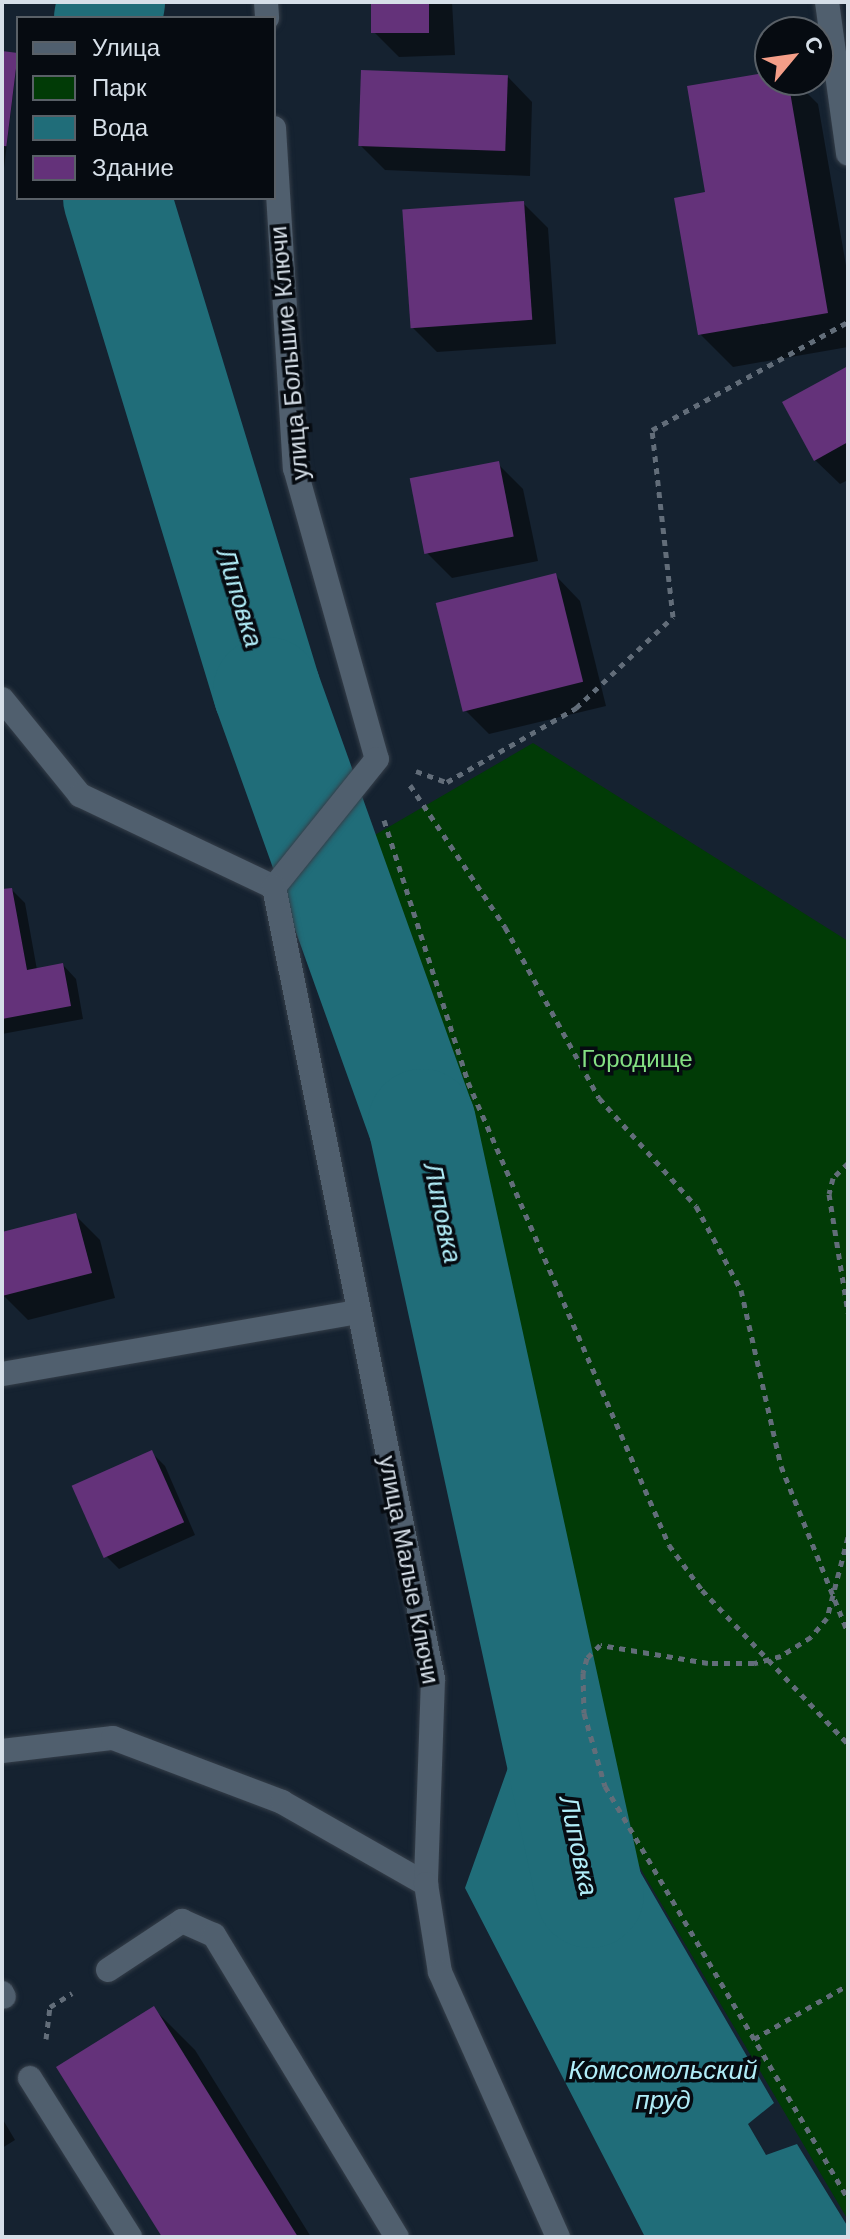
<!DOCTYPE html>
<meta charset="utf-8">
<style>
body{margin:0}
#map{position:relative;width:850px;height:2239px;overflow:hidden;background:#152230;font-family:"Work Sans",sans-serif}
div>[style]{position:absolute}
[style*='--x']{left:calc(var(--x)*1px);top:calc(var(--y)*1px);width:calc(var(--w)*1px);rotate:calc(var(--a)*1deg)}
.green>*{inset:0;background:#013b06}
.water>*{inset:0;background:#206d79}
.shadow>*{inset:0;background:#0007;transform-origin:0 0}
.river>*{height:108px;margin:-54px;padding:0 54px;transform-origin:54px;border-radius:54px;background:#206d79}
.building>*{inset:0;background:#64327a;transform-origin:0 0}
.path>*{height:5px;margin-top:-2.5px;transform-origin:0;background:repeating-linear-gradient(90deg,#626d79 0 6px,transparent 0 12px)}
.roads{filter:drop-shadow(0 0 2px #353e49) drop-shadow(0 0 2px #353e49)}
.lane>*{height:24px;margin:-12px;padding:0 12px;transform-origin:12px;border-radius:12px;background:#505f6e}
.street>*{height:24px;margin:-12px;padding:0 12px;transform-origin:12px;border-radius:12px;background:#505f6e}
span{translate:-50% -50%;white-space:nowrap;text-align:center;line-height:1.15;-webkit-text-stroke:7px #060b11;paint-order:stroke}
.street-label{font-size:24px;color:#d6dfe8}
.park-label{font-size:24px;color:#84e083}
.water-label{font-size:26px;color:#b1edf8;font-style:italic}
.frame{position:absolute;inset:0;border:4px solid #d6dfe8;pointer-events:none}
.legend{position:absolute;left:16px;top:16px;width:260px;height:184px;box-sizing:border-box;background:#060b11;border:2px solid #596067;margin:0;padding:10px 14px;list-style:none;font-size:24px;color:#d6dfe8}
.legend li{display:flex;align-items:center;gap:16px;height:40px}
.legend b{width:40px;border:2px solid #596067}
.north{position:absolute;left:754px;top:16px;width:80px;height:80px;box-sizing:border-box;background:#060b11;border:2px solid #596067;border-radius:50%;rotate:61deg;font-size:22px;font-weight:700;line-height:32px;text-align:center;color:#d6dfe8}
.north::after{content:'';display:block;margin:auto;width:28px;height:36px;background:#f49e88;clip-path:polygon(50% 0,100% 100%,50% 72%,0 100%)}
</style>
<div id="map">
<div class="green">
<i style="clip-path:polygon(533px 743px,848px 941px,848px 2220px,596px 1793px,555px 1676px,546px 1600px,368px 839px)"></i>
</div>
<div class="water">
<i style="clip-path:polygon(560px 1746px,605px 1821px,597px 1837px,609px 1860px,627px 1849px,774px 2103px,748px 2124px,766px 2155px,797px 2144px,848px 2227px,848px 2237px,645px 2237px,465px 1888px,515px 1748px)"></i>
</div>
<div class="shadow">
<i style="clip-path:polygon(373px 2px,452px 2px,455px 55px,399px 57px,374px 32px)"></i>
<i style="left:2px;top:53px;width:16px;height:120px;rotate:7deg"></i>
<i style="clip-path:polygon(770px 74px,770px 80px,794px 80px,818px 104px,848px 277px,848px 347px,733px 367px,700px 334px,707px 194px)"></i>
<i style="clip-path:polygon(508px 77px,532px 102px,530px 176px,385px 170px,360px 145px)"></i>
<i style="clip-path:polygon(524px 204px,548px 228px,556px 344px,437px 352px,412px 327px)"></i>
<i style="clip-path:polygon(848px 368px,848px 480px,840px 484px,815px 460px)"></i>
<i style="clip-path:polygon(498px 464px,523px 489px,538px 561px,452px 578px,427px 553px)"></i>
<i style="clip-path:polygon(556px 576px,580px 601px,606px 706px,489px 734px,464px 709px)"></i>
<i style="clip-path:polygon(12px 890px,25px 903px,37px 970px,63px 965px,76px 979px,83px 1019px,2px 1034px,2px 891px)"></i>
<i style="clip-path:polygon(75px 1215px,100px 1240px,115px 1298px,28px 1320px,3px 1295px,2px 1234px)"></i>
<i style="clip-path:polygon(152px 1453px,165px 1466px,195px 1535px,119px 1569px,106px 1556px)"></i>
<i style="clip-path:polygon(154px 2009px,195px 2050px,311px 2237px,164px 2237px)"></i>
<i style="clip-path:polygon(2px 2118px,15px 2140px,2px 2148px)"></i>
</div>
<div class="river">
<i style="--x:108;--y:18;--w:16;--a:-79"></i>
<i style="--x:117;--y:198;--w:515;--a:73.08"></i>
<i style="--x:267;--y:691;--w:459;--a:70.3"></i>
<i style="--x:422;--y:1123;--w:789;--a:77.71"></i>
</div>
<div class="building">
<i style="left:371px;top:2px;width:58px;height:31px"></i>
<i style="left:2px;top:51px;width:16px;height:94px;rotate:7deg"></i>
<i style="left:361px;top:70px;width:147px;height:76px;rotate:2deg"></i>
<i style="clip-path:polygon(770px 72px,770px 80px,788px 80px,828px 313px,698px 335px,674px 198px,705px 192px,687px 86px)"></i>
<i style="left:524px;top:201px;width:119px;height:122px;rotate:86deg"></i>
<i style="clip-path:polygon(848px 366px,848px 442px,814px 461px,782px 402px)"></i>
<i style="left:499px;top:461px;width:77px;height:91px;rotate:79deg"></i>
<i style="left:556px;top:573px;width:112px;height:124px;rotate:76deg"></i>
<i style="clip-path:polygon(12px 888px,27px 970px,63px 963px,71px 1006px,2px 1019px,2px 889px)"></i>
<i style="clip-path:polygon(76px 1213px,92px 1273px,2px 1296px,2px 1232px)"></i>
<i style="left:152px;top:1450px;width:79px;height:88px;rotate:66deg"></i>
<i style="clip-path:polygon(154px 2006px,298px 2237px,162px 2237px,56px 2067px)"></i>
</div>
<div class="path">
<i style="--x:416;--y:771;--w:33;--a:20"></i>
<i style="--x:447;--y:782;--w:149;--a:-29.8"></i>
<i style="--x:576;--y:708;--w:133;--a:-43.2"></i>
<i style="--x:673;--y:617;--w:188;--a:-96.4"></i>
<i style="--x:652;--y:430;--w:224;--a:-28.9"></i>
<i style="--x:410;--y:785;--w:171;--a:56.2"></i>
<i style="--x:505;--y:927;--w:195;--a:61.2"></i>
<i style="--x:599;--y:1098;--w:145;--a:48.1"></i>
<i style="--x:696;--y:1206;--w:95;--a:61.8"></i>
<i style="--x:741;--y:1290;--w:180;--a:77.2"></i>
<i style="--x:781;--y:1466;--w:180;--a:68.1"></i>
<i style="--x:384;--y:820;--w:275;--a:72.2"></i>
<i style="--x:468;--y:1082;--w:505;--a:66.53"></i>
<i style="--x:669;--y:1545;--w:56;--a:53.7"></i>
<i style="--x:702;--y:1590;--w:212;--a:46.5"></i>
<i style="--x:848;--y:1163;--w:21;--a:135"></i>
<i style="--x:833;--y:1178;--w:16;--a:104"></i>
<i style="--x:829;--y:1194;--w:120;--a:80.9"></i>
<i style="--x:848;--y:1537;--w:84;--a:104.5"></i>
<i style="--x:827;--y:1618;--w:25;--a:130"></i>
<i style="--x:811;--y:1637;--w:36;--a:148"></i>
<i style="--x:781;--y:1656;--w:28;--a:165"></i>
<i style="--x:754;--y:1663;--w:46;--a:180"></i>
<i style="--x:708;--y:1663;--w:109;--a:-170.5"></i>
<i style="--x:600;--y:1645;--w:18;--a:135"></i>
<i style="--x:587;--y:1658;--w:16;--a:105"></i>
<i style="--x:583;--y:1673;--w:40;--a:88.6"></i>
<i style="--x:584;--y:1713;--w:76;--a:74"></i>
<i style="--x:605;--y:1786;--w:479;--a:59.5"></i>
<i style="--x:46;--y:2039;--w:32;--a:-83"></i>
<i style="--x:50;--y:2007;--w:26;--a:-32"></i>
<i style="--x:754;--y:2039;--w:108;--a:-29.9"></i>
</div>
<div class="roads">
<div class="lane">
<i style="--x:2;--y:699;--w:124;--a:50.9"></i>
<i style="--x:80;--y:795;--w:215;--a:25.4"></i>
<i style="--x:2;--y:1374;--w:361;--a:-9.9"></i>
<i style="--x:2;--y:1751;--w:112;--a:-6.7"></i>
<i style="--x:113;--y:1738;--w:181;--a:20.7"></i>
<i style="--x:282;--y:1802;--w:166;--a:29.7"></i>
<i style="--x:108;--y:1970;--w:89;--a:-33.5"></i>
<i style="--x:182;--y:1921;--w:35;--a:24"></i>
<i style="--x:214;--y:1935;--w:353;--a:58.8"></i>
<i style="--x:2;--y:1993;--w:4;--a:63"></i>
<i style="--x:30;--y:2078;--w:188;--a:57.8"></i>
</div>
<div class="street">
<i style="--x:266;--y:2;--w:16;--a:86"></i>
<i style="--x:827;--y:2;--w:153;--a:82.1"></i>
<i style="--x:274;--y:128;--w:341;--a:86.5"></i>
<i style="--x:295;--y:468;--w:302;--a:74.3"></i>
<i style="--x:377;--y:759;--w:164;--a:128.8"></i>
<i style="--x:274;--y:887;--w:808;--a:78.65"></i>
<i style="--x:433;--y:1679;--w:205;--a:92"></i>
<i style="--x:426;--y:1884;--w:89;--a:81"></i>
<i style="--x:440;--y:1972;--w:290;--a:66"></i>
</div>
</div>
<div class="street-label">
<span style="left:290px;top:353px;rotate:-95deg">улица Большие Ключи</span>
<span style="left:408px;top:1570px;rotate:79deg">улица Малые Ключи</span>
</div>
<div class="park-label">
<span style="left:637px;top:1060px">Городище</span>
</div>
<div class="water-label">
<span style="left:239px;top:598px;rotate:73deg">Липовка</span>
<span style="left:442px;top:1213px;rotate:78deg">Липовка</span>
<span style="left:578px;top:1846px;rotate:78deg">Липовка</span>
<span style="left:663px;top:2086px">Комсомольский<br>пруд</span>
</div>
<div class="frame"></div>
<ul class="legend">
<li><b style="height:10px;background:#505f6e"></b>Улица</li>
<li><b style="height:22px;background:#013b06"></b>Парк</li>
<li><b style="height:22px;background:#206d79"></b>Вода</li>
<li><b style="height:22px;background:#64327a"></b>Здание</li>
</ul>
<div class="north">С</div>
</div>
